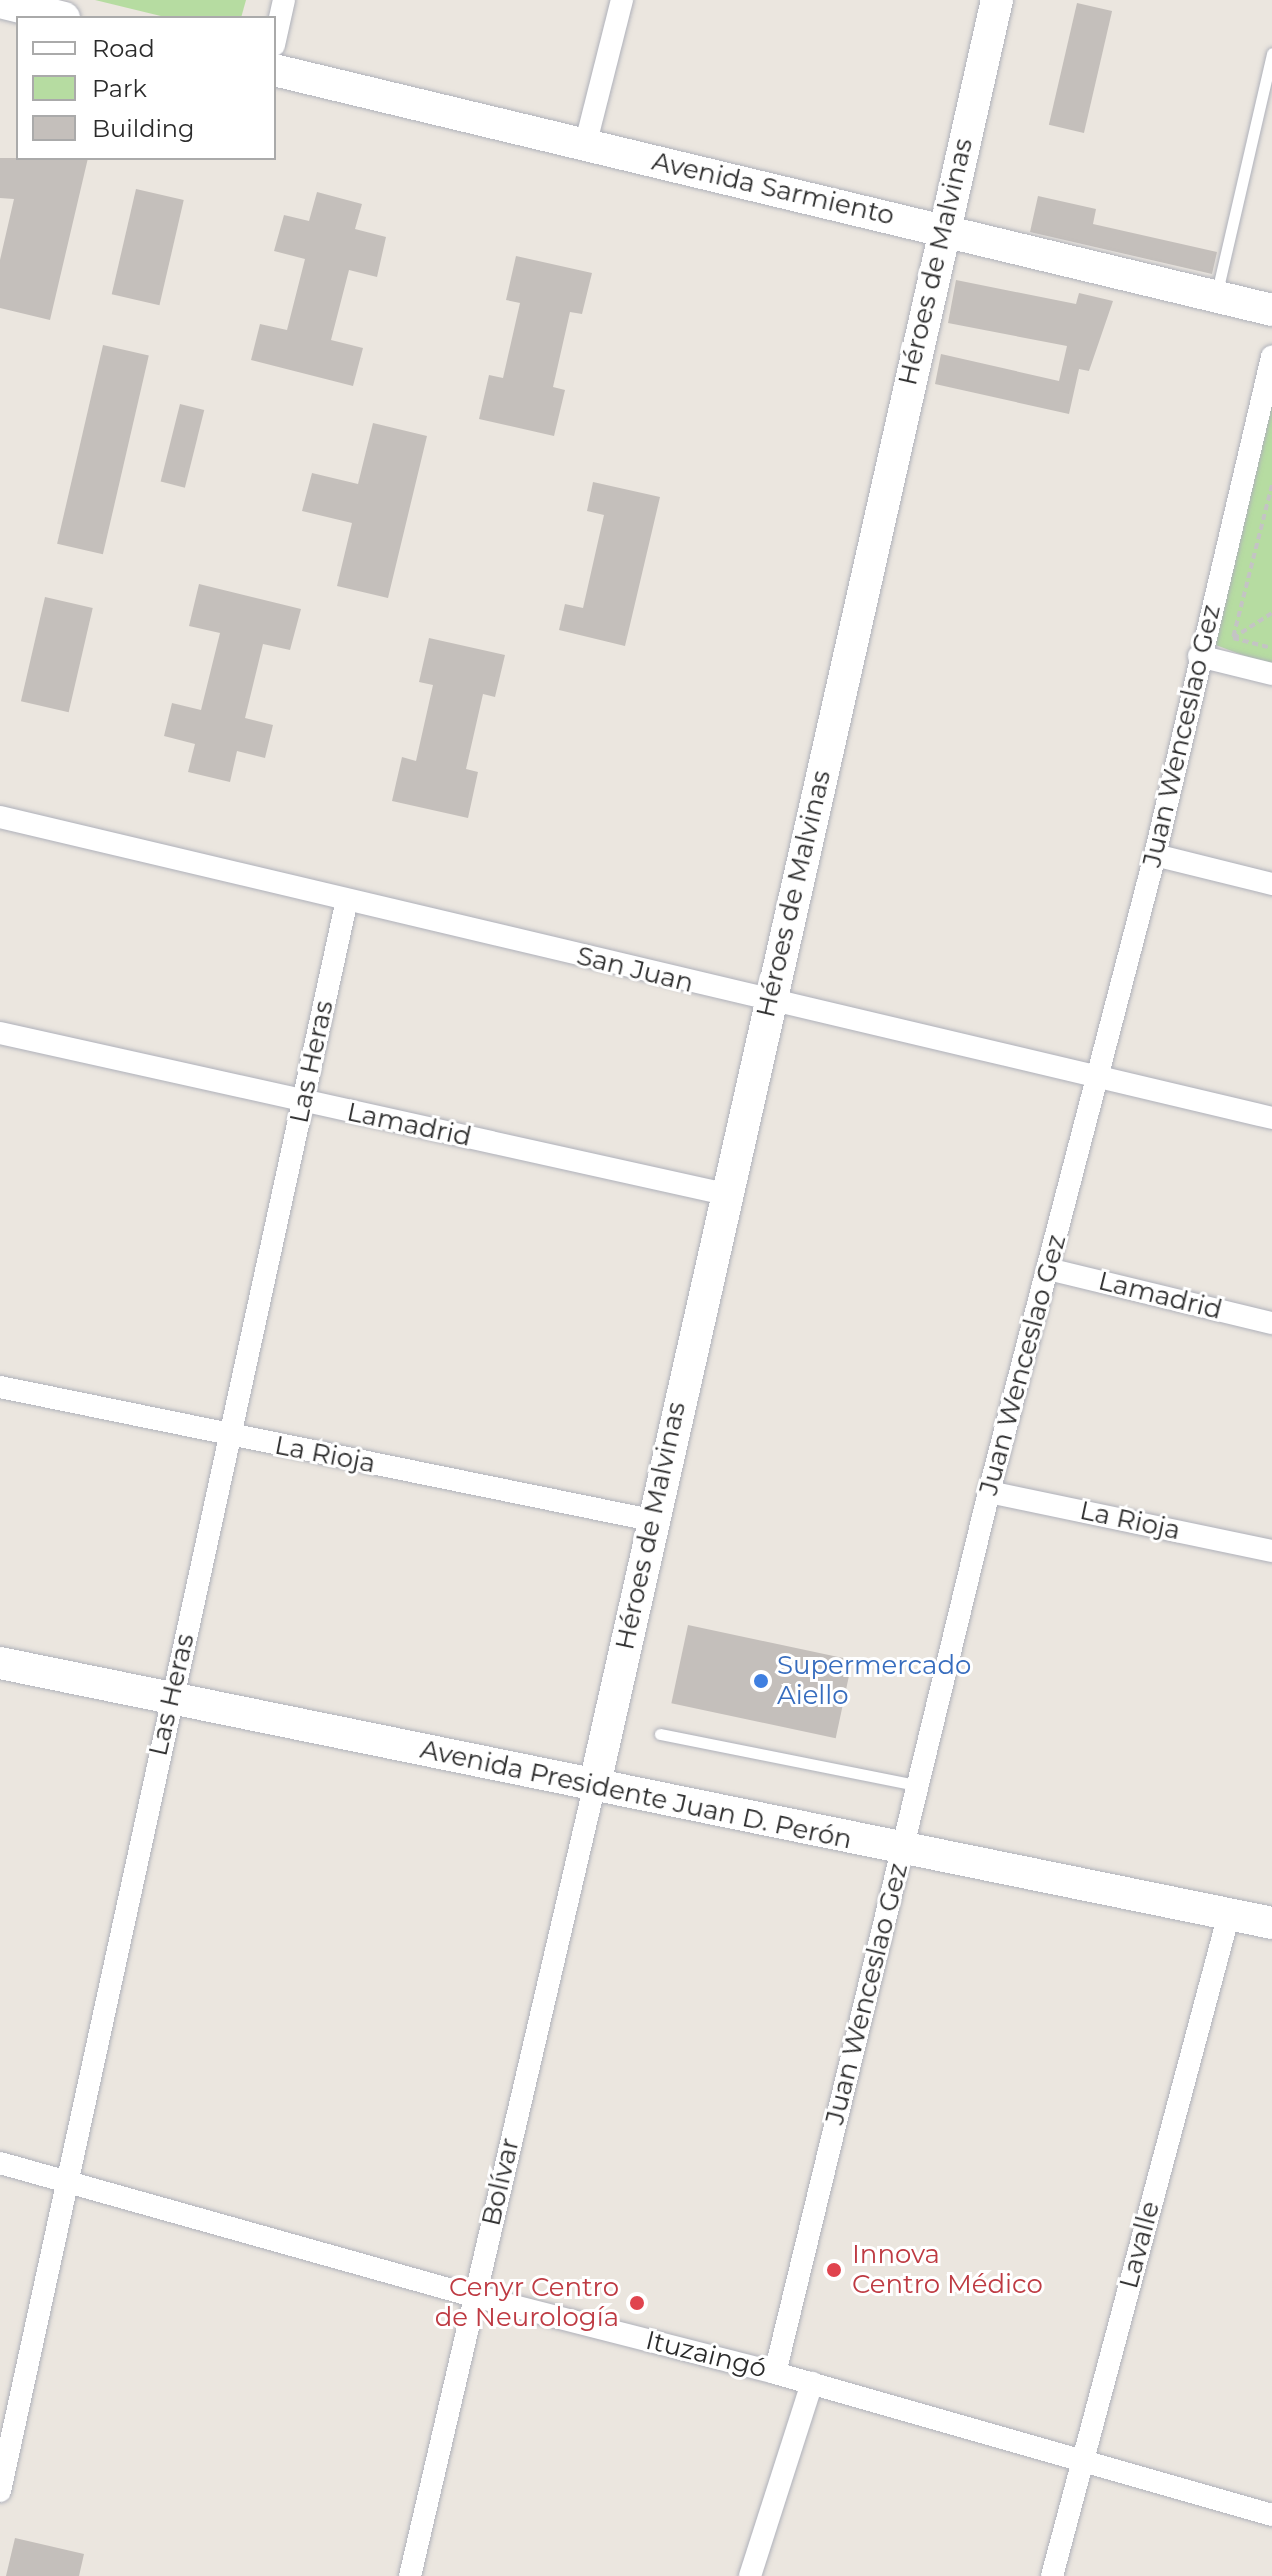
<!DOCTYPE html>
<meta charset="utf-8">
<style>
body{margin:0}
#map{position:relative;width:1272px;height:2576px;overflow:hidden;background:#ebe6df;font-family:Montserrat,sans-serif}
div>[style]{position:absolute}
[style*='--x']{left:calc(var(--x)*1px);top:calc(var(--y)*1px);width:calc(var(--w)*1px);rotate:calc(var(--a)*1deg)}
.green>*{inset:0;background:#b6dca1}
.building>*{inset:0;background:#c4bfbb;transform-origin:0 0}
.path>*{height:4px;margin-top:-2px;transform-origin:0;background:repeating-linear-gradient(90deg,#c4c4c4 0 6px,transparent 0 10px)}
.roads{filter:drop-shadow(0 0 2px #afb1ba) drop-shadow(0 0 2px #afb1ba)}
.lane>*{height:11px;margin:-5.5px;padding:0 5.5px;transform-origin:5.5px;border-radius:5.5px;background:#fff}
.street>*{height:22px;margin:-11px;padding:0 11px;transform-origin:11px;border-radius:11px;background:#fff}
.secondary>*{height:32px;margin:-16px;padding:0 16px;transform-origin:16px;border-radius:16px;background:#fff}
.dots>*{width:22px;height:22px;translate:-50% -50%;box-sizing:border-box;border:4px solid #fff;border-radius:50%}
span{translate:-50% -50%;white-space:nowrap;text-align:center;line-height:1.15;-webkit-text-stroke:6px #fff;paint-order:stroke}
.street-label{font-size:26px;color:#2b2b2b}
.shop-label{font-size:26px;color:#366cbe}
.left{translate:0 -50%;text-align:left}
.health-label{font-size:26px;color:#be3a42}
.right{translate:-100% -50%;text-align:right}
.legend{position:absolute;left:16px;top:16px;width:260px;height:144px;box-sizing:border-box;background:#fff;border:2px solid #aaa;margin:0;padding:10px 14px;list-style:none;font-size:24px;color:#2b2b2b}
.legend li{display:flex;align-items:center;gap:16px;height:40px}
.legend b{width:40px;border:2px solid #aaa}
</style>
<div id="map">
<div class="green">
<i style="clip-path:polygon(95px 0,246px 0,241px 18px,169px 18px)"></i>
<i style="clip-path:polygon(1272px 394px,1272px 666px,1213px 644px)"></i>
</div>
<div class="building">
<i style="left:1077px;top:3px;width:36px;height:125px;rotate:13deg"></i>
<i style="clip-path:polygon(0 158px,88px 158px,50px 320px,0 308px,0 260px,14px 199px,0 198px)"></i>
<i style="left:136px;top:189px;width:49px;height:108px;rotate:13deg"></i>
<i style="clip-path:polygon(317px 192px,362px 204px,355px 229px,386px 237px,377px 277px,349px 270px,331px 340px,363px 348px,353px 386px,251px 360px,260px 324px,287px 330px,305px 259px,274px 251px,284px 215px,309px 221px)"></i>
<i style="clip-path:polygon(1038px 196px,1096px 209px,1093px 224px,1217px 252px,1212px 274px,1030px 232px)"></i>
<i style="clip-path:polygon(516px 256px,592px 273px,582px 314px,570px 312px,553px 387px,565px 390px,554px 436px,479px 419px,489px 375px,503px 378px,520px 303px,506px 300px)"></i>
<i style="clip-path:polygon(956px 280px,1076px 304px,1079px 293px,1113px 301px,1089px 371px,1079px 369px,1069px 414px,935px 384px,941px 354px,1059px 381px,1067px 346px,948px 323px)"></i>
<i style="left:103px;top:345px;width:47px;height:204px;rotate:13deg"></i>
<i style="left:180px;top:404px;width:25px;height:80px;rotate:14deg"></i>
<i style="clip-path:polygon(373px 423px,427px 436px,388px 598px,337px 586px,352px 523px,302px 511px,312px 473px,358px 484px)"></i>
<i style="clip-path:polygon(593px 482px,660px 497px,625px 646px,559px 630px,565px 604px,583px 608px,604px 515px,587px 511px)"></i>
<i style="clip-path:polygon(199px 584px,301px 609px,290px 650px,263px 644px,245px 718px,273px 725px,265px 758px,237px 751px,230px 782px,188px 772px,195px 744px,164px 736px,172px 703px,201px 710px,220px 633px,189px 626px)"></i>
<i style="left:45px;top:597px;width:49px;height:107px;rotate:13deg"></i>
<i style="clip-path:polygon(429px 638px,505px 655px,495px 697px,483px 694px,466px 769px,478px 772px,468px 818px,392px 801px,402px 757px,416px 761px,433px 685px,419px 682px)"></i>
<i style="left:688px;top:1625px;width:168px;height:80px;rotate:12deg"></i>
<i style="clip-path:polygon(15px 2538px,84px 2554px,79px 2576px,6px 2576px)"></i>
</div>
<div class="path">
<i style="--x:1272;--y:485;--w:158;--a:104.3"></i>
<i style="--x:1233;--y:638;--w:40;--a:14.4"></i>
<i style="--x:1233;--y:638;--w:46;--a:-32.7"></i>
</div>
<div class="roads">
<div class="lane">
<i style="--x:1217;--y:292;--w:245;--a:-77"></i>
<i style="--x:660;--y:1734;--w:261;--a:11.3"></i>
</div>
<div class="street">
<i style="--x:274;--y:45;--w:46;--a:-77.5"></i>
<i style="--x:585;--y:146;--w:151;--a:-75.8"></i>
<i style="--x:1199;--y:656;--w:75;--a:13.9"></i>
<i style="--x:0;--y:817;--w:1307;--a:13.31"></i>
<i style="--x:1155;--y:855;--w:121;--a:13.9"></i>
<i style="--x:0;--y:1033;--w:743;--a:12.52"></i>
<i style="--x:1048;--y:1269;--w:230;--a:13.6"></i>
<i style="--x:0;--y:1387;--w:664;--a:11.55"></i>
<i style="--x:989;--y:1492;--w:289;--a:11.8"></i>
<i style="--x:0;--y:2163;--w:492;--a:15.7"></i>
<i style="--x:474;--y:2296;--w:311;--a:14.3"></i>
<i style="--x:775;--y:2373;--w:517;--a:15.95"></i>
<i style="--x:775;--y:2373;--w:907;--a:-76.35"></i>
<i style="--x:989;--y:1492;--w:658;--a:-75.39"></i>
<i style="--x:1155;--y:855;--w:512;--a:-76.78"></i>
<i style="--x:0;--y:2491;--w:1628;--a:-77.7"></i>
<i style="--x:410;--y:2576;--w:809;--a:-76.86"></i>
<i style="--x:750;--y:2576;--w:203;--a:-72.2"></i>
<i style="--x:1052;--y:2576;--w:685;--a:-75.03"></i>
</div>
<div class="secondary">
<i style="--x:0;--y:2;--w:66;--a:14"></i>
<i style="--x:274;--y:70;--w:1026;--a:13.52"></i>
<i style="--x:0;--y:1663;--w:1298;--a:11.55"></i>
<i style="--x:594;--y:1788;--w:1833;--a:-77.3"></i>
</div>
</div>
<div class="dots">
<i style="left:761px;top:1681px;background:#3f7fe0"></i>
<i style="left:834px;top:2270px;background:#e0444e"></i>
<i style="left:637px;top:2303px;background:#e0444e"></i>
</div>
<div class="street-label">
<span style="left:773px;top:189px;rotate:13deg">Avenida Sarmiento</span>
<span style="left:936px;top:262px;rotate:-77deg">Héroes de Malvinas</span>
<span style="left:1182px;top:736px;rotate:-77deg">Juan Wenceslao Gez</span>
<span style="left:794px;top:894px;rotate:-77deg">Héroes de Malvinas</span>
<span style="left:635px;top:970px;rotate:14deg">San Juan</span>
<span style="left:312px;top:1062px;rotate:-78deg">Las Heras</span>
<span style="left:409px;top:1125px;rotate:12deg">Lamadrid</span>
<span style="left:1160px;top:1296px;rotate:14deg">Lamadrid</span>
<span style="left:1023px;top:1365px;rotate:-75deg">Juan Wenceslao Gez</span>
<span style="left:325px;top:1455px;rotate:11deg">La Rioja</span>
<span style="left:1130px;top:1521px;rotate:12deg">La Rioja</span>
<span style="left:651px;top:1526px;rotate:-78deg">Héroes de Malvinas</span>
<span style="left:172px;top:1695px;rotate:-77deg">Las Heras</span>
<span style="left:636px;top:1795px;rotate:12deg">Avenida Presidente Juan D. Perón</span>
<span style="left:867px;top:1994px;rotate:-76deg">Juan Wenceslao Gez</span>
<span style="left:501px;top:2182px;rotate:-77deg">Bolívar</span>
<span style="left:1140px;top:2245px;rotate:-75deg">Lavalle</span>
<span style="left:706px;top:2355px;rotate:14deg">Ituzaingó</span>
</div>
<div class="shop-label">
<span class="left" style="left:777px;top:1681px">Supermercado<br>Aiello</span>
</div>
<div class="health-label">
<span class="left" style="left:852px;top:2270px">Innova<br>Centro Médico</span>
<span class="right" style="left:619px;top:2303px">Cenyr Centro<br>de Neurología</span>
</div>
<ul class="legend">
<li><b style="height:10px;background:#fff"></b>Road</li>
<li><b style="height:22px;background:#b6dca1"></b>Park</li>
<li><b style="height:22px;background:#c4bfbb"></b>Building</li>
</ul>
</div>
